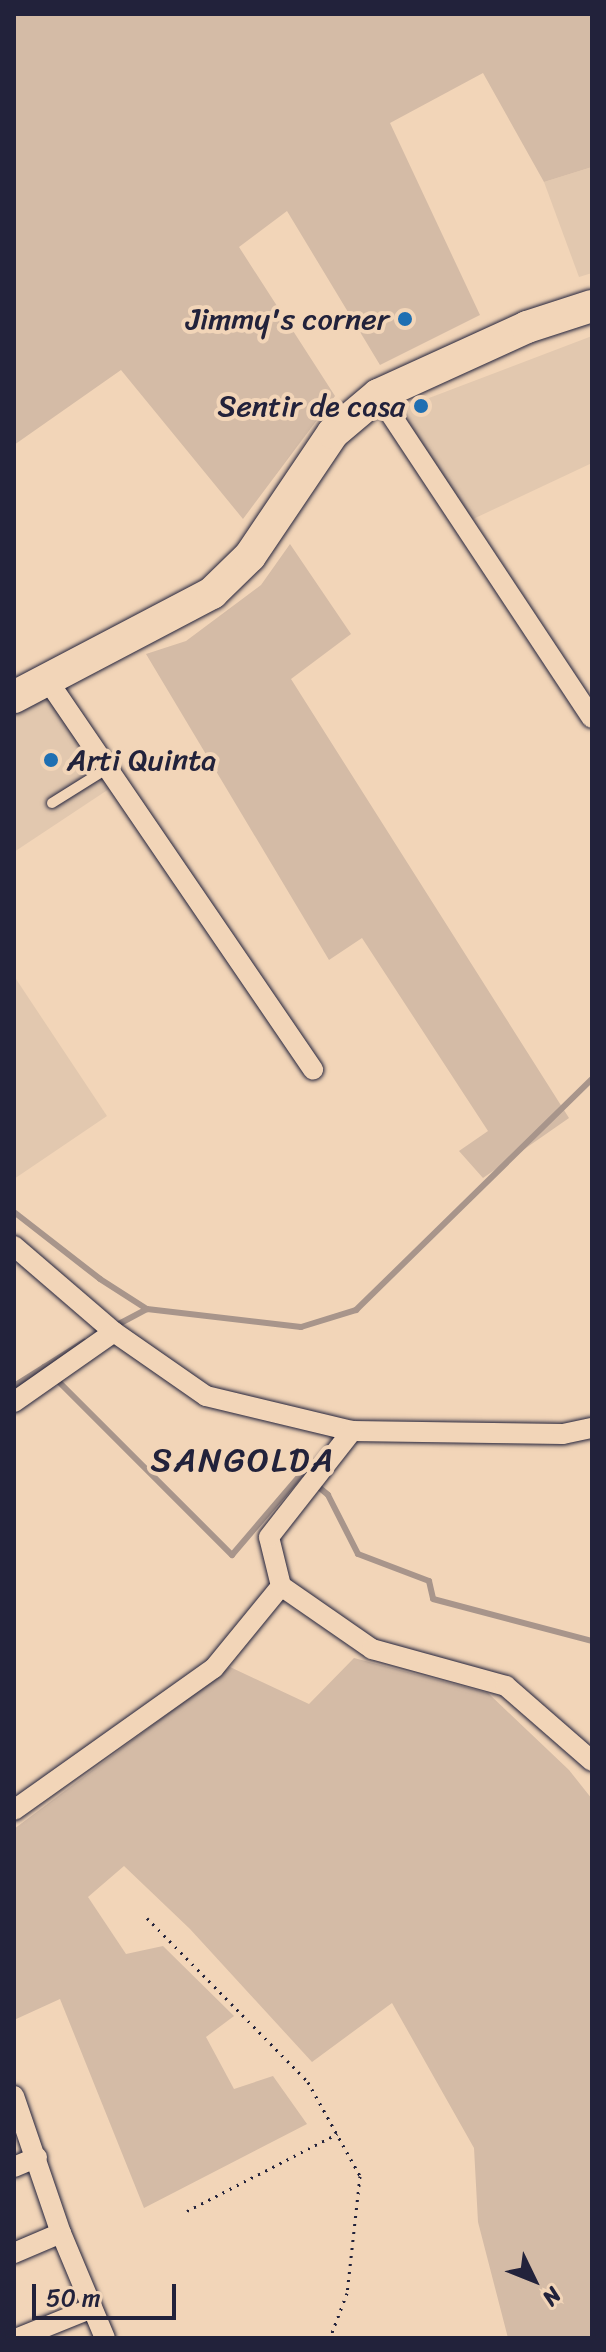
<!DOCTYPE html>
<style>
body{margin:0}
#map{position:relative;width:606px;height:2352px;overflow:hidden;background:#f2d5b8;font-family:Sriracha,sans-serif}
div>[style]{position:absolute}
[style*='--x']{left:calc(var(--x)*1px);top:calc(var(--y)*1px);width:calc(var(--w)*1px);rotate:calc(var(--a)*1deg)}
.built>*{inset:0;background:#e2c8af}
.green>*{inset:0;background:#d4bba6}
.stream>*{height:6px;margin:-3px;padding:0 3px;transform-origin:3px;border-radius:3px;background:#a8958b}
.path>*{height:3px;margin-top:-1.5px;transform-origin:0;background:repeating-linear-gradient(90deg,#22223b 0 2px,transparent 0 8px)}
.roads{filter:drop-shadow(0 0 2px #22223b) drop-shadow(0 0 2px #22223b)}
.lane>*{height:10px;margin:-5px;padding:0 5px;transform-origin:5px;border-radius:5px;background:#f2d5b8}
.street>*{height:20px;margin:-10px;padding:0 10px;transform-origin:10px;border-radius:10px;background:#f2d5b8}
.primary>*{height:32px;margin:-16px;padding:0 16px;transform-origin:16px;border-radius:16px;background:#f2d5b8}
.dots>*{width:22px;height:22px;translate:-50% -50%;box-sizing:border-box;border:4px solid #f2d5b8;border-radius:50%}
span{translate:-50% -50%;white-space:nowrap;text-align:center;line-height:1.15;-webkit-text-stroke:8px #f2d5b8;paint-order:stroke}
.poi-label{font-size:30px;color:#22223b}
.right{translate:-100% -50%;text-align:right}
.left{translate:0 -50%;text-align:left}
.quarter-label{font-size:34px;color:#22223b;letter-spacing:2px}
.frame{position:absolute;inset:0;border:16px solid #22223b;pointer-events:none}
.north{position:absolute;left:494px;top:2240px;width:80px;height:80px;-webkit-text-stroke:6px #f2d5b8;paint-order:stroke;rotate:133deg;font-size:22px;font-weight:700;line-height:32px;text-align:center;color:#22223b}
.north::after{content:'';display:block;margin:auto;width:28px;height:36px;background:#22223b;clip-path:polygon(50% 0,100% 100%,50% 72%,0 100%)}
.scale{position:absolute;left:32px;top:2284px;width:144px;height:36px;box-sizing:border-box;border:4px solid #22223b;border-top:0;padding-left:10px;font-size:24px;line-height:28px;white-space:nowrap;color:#22223b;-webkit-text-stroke:6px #f2d5b8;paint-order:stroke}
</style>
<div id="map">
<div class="built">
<i style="clip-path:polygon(592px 167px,592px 273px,579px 277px,544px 182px)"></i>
<i style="clip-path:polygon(592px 336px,592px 463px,471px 520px,400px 409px)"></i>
<i style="clip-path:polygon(47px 692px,109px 789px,14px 852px,14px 713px)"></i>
<i style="clip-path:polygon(14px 976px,107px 1116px,14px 1179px)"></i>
</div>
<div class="green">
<i style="clip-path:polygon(14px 14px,592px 14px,592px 167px,544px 182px,483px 73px,390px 123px,480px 315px,380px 365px,287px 211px,239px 247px,335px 396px,243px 519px,121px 370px,14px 445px)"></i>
<i style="clip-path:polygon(290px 544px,351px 634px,291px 679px,569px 1118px,483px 1178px,459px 1151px,488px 1131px,362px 938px,329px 960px,146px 654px,186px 641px,261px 585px)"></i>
<i style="clip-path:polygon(354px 1658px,488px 1693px,569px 1770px,592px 1799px,592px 2338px,508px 2338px,478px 2222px,474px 2148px,392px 2003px,312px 2062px,190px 1929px,124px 1866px,88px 1897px,126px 1954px,163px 1946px,234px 2016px,206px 2037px,234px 2089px,273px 2076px,307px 2124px,144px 2208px,60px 1999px,14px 2020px,14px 1829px,230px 1667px,309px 1704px)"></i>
</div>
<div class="stream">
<i style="--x:14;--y:1212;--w:109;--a:37.9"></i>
<i style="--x:100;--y:1279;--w:56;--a:32.6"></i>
<i style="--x:147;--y:1309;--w:155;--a:6.7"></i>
<i style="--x:301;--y:1327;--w:58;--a:-17.2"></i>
<i style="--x:356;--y:1310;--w:330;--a:-44.4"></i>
<i style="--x:115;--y:1326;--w:36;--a:-28"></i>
<i style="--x:44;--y:1367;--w:266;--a:45"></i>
<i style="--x:232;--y:1555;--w:108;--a:-49.5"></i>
<i style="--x:302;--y:1473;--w:34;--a:40"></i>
<i style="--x:328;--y:1495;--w:66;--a:63"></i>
<i style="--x:358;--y:1554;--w:76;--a:20.8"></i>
<i style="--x:429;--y:1581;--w:18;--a:77"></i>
<i style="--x:433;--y:1599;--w:164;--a:14.8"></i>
<i style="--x:14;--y:1386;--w:83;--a:-32.2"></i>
</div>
<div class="path">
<i style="--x:147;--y:1918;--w:230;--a:45.5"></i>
<i style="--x:308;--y:2082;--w:107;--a:61"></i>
<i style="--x:360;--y:2176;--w:118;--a:96.3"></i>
<i style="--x:347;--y:2293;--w:48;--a:110.7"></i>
<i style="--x:187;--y:2211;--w:169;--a:-27.2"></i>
</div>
<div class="roads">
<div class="lane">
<i style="--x:52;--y:803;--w:66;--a:-32"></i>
</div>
<div class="street">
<i style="--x:378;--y:395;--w:387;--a:56.5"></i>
<i style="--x:46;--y:678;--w:474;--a:55.7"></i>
<i style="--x:14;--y:1246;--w:132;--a:40.7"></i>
<i style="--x:114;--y:1332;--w:112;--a:34.8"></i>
<i style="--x:206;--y:1396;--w:150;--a:13.5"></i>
<i style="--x:352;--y:1431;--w:211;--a:0.8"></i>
<i style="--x:563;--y:1434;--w:30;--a:-12"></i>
<i style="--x:14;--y:1402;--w:122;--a:-35"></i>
<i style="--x:281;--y:1586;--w:111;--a:34.7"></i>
<i style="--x:372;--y:1649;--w:139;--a:15.4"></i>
<i style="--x:506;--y:1686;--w:114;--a:41.1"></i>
<i style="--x:14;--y:1810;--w:245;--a:-35.4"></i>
<i style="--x:214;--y:1668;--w:106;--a:-50.7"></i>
<i style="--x:281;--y:1586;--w:50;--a:-103.8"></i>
<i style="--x:269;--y:1537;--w:135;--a:-51.9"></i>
<i style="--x:14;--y:2096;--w:145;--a:71.1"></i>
<i style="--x:61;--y:2233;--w:114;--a:67.3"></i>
<i style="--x:14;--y:2167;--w:25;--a:-23"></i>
<i style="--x:14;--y:2253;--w:51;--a:-23.1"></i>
<i style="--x:18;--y:2338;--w:80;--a:-22.1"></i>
</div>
<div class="primary">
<i style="--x:14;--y:697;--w:224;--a:-27.7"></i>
<i style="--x:212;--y:593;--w:53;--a:-44.2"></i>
<i style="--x:250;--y:556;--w:148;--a:-56"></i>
<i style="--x:333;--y:433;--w:59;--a:-40.2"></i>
<i style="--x:378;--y:395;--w:164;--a:-24.5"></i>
<i style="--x:527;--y:327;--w:68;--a:-17.9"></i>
</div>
</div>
<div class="dots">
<i style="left:405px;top:319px;background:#1f6fb2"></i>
<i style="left:421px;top:406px;background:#1f6fb2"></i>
<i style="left:51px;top:760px;background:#1f6fb2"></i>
</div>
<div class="poi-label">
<span class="right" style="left:389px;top:319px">Jimmy's corner</span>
<span class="right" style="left:405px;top:406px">Sentir de casa</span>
<span class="left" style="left:67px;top:760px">Arti Quinta</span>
</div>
<div class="quarter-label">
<span style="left:243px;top:1461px">SANGOLDA</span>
</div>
<div class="frame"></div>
<div class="north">N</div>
<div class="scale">50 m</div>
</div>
